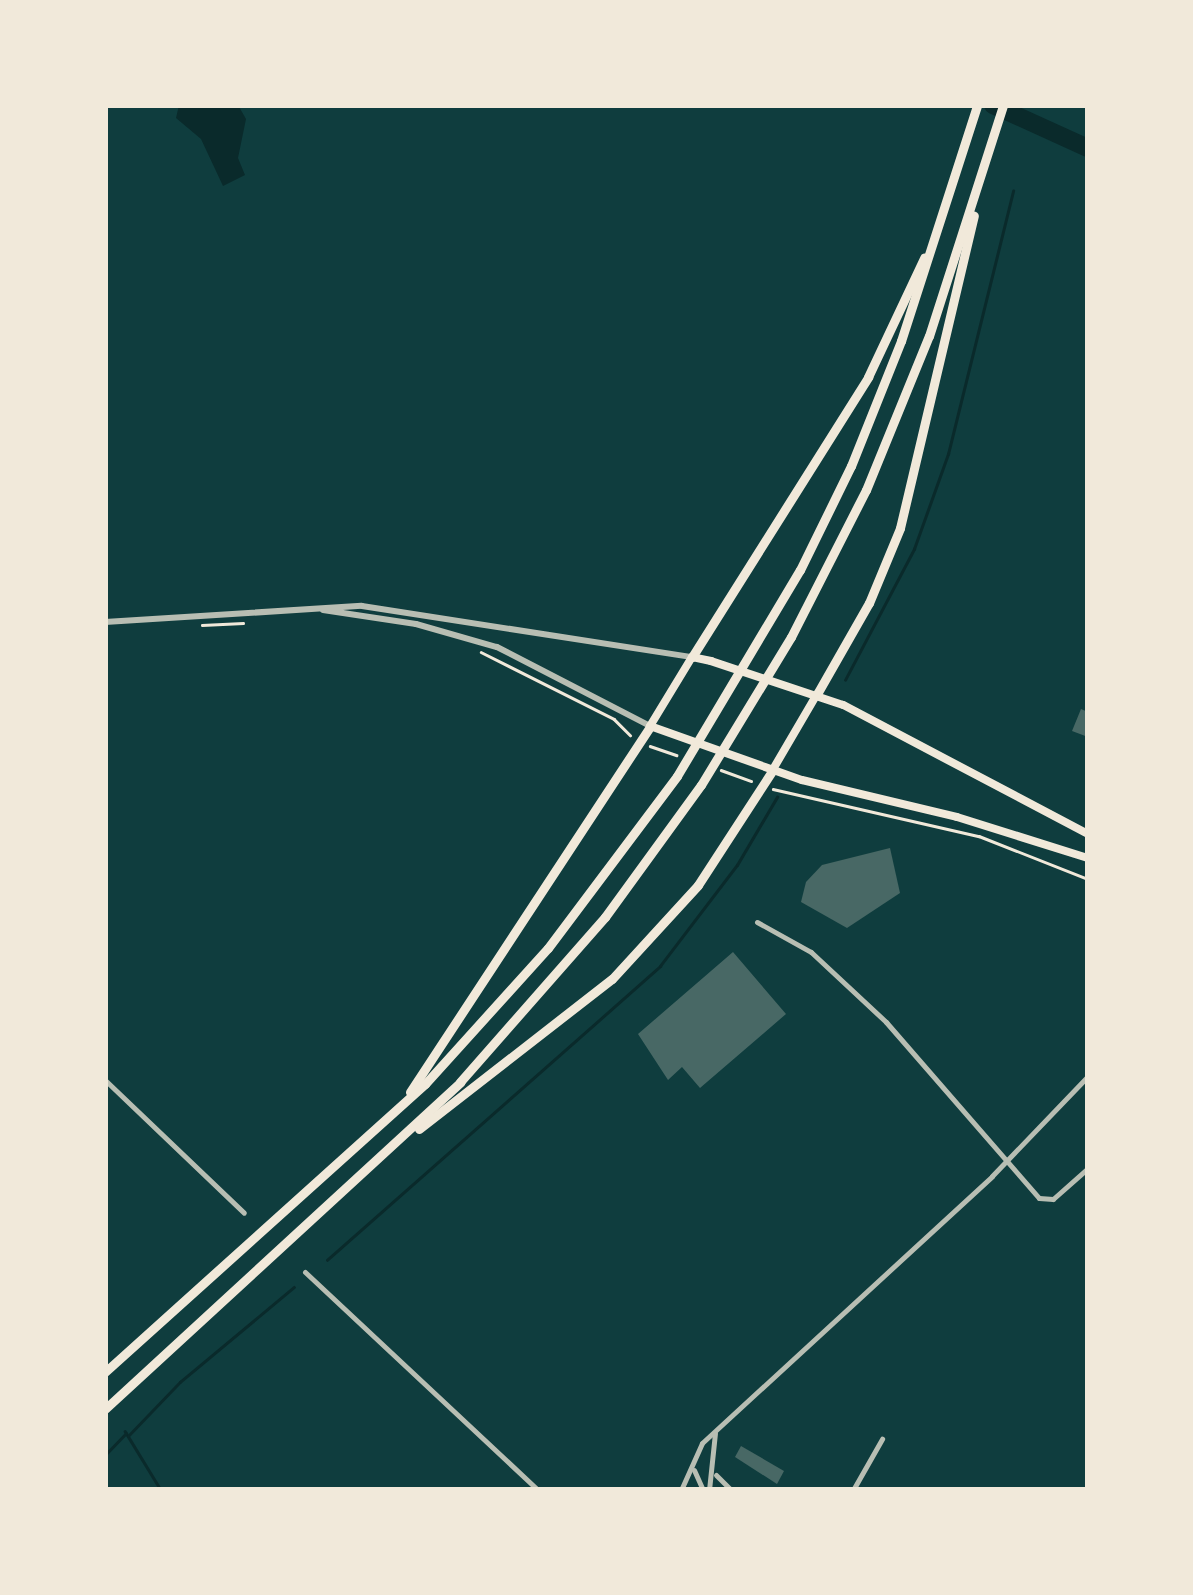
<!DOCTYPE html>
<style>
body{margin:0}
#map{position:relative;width:1193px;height:1595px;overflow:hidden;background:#0f3d3e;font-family:Quicksand,sans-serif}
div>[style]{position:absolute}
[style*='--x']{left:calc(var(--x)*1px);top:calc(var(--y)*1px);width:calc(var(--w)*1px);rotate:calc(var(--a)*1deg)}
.water>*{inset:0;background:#0a2a2b}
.stream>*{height:2.5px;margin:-1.25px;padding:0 1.25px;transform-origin:1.25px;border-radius:1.25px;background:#0a2a2b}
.river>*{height:18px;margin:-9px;padding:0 9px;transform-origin:9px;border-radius:9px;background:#0a2a2b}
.building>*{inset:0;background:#486865}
.path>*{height:2.5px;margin:-1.25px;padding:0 1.25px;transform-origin:1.25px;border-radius:1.25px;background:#f1e9da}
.minor>*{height:5px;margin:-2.5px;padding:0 2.5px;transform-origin:2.5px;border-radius:2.5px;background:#b8beb3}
.tertiary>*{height:6px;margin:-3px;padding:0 3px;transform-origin:3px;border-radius:3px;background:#b8beb3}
.primary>*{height:8px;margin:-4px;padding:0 4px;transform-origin:4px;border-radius:4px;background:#f1e9da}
.motorway>*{height:9px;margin:-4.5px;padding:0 4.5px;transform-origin:4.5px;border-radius:4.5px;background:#f1e9da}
span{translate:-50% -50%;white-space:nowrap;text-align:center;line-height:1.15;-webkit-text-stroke:9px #f1e9da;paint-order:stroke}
.frame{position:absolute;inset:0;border:108px solid #f1e9da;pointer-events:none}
</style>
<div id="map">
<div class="water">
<i style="clip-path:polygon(179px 105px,238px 105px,246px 119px,238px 158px,245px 175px,223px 186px,201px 139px,176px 118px)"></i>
</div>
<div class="stream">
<i style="--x:845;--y:680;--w:148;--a:-62.2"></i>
<i style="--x:914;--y:549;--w:101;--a:-70.3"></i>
<i style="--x:948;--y:454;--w:271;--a:-76.1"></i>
<i style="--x:327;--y:1260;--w:444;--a:-41.4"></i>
<i style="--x:660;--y:966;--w:127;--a:-52.7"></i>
<i style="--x:737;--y:865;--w:79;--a:-59.5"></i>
<i style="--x:125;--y:1431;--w:69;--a:58.6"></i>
<i style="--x:128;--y:1436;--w:75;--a:-46.1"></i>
<i style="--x:180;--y:1382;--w:148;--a:-39.8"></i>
<i style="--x:105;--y:1455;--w:30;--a:-46"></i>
</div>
<div class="river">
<i style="--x:993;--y:105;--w:104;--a:24.4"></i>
</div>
<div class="building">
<i style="clip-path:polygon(1081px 709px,1088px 712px,1088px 737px,1072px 731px)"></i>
<i style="clip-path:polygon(890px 848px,900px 893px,847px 928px,801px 902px,806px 882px,822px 865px)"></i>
<i style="clip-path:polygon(733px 952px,786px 1014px,700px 1088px,682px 1067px,668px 1080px,638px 1034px)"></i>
<i style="clip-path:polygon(741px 1446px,784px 1471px,777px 1484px,735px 1457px)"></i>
</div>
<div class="path">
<i style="--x:202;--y:625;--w:41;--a:-2.8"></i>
<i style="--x:481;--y:652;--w:149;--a:26.7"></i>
<i style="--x:614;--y:719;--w:23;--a:45"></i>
<i style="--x:650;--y:746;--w:28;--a:19"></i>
<i style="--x:721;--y:770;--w:32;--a:20"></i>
<i style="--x:773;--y:789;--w:211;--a:12.9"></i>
<i style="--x:979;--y:836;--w:117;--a:21.5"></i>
</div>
<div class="minor">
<i style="--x:757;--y:922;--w:62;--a:29.1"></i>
<i style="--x:811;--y:952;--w:103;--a:43"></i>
<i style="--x:886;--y:1022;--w:233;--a:49"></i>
<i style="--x:1039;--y:1198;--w:14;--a:4"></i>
<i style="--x:1053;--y:1199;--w:47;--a:-41.5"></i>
<i style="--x:105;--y:1080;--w:192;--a:43.7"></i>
<i style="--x:305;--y:1272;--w:319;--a:43.1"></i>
<i style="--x:694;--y:1470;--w:22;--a:66"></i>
<i style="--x:716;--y:1475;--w:21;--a:45"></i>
<i style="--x:681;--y:1490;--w:51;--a:-65.9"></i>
<i style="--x:702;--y:1443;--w:394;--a:-42.6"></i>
<i style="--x:992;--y:1176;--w:139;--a:-46.2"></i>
<i style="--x:709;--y:1490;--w:57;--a:-84"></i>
<i style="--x:853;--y:1490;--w:59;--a:-60.4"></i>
</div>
<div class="tertiary">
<i style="--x:323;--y:610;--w:94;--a:8.6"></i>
<i style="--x:416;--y:624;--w:84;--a:15.9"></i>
<i style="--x:497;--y:647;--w:172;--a:27.3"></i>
<i style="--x:105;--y:622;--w:257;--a:-3.6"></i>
<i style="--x:362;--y:606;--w:334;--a:8.8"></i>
</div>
<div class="primary">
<i style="--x:772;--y:771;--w:89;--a:-59.7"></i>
<i style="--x:1088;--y:834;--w:277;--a:-152.2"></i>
<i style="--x:843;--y:705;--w:139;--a:-161.6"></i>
<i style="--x:711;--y:661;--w:19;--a:-168"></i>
<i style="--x:692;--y:657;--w:81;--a:121.3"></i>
<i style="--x:650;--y:726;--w:161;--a:19.6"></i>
<i style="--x:802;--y:780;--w:159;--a:13.4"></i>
<i style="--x:957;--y:817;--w:137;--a:17.4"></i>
</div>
<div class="motorway">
<i style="--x:692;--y:657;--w:331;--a:-57.8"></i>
<i style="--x:868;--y:377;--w:132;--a:-64.8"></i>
<i style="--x:817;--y:694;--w:105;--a:-60.3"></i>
<i style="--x:869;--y:603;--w:81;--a:-67.5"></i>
<i style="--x:900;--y:528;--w:321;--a:-76.7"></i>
<i style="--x:410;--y:1092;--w:438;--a:-56.7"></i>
<i style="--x:419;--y:1129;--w:244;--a:-37.9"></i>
<i style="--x:612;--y:979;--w:127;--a:-47.5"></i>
<i style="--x:698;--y:885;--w:136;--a:-57"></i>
<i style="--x:105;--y:1372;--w:431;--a:-42"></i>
<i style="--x:425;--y:1084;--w:183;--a:-47.9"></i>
<i style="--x:548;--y:948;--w:215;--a:-53.1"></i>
<i style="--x:677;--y:776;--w:240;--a:-59.2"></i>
<i style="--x:800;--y:570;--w:116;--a:-63.9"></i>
<i style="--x:851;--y:466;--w:135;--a:-68.2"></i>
<i style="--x:901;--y:341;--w:248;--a:-72.1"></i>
<i style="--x:105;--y:1409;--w:483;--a:-42.6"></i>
<i style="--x:460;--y:1082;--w:220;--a:-48.7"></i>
<i style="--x:605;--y:917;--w:163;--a:-54"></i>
<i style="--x:701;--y:785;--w:173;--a:-58.7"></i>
<i style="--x:791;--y:637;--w:165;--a:-63"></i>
<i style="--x:866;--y:490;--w:166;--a:-67.8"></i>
<i style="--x:929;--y:336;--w:243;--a:-72.2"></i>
</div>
<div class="frame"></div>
</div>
